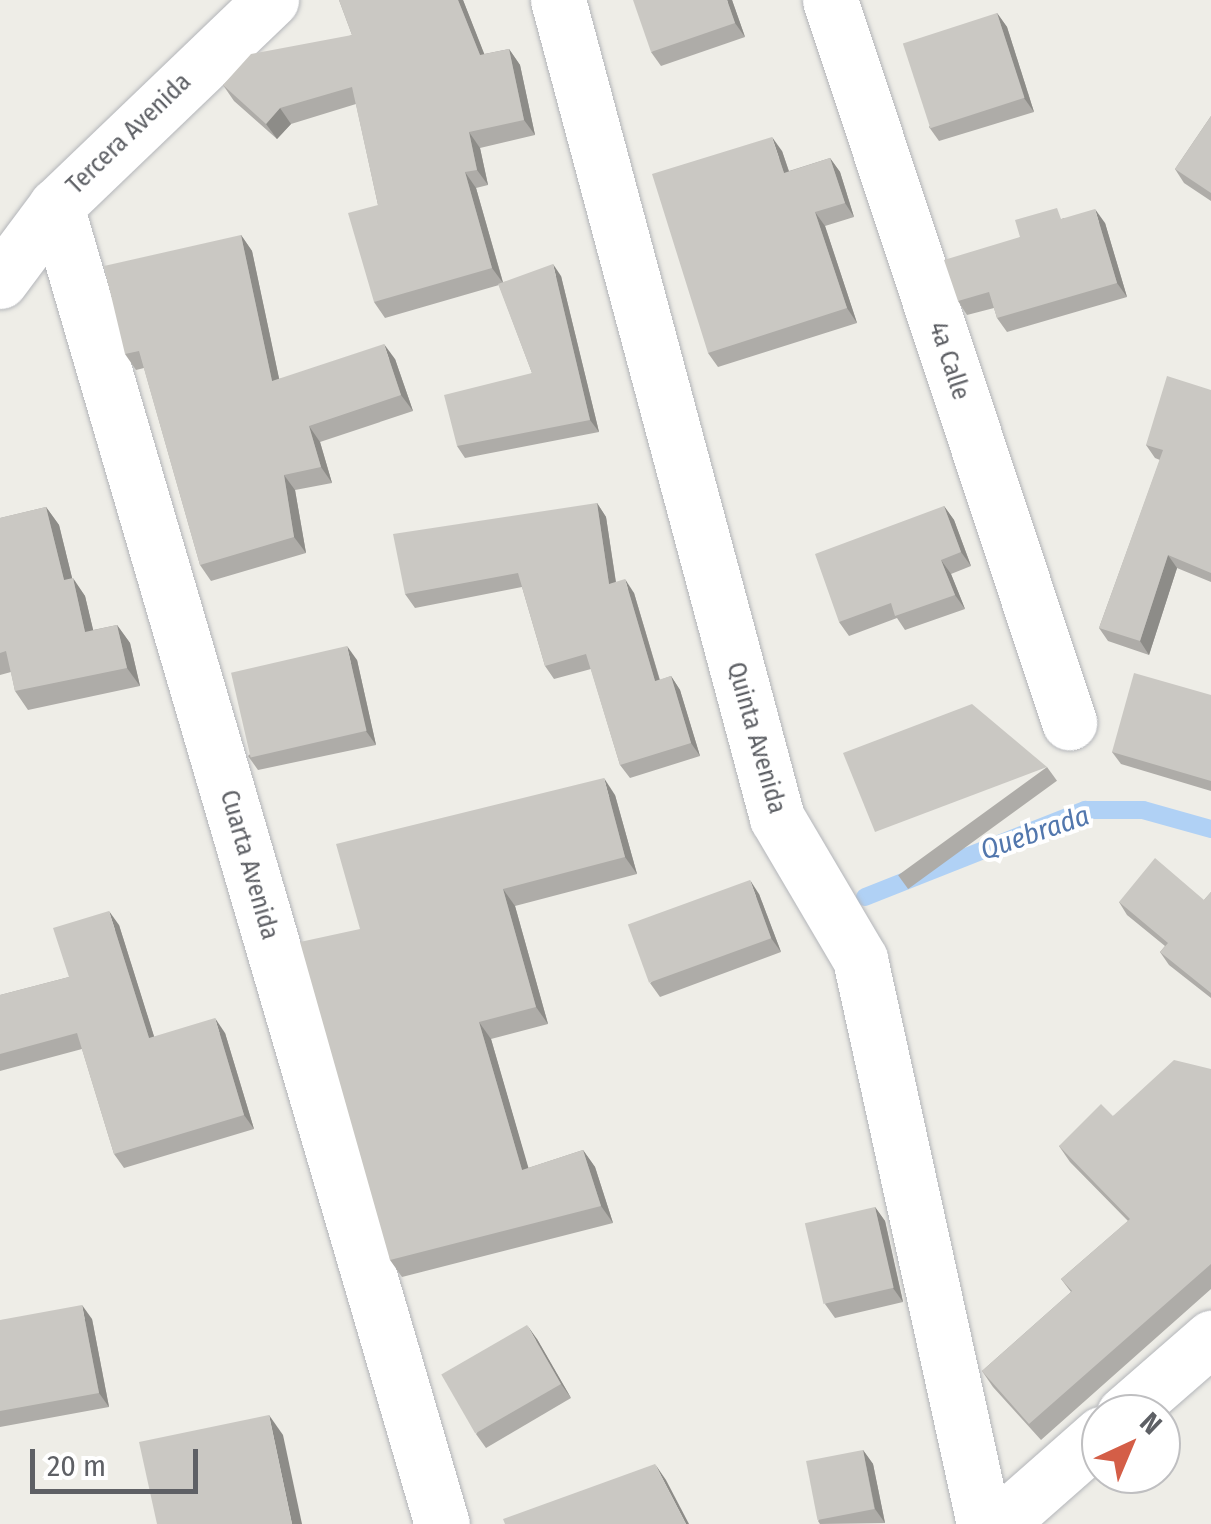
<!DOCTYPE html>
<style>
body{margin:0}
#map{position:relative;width:1211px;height:1524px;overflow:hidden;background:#eeede7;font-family:"Fira Sans Condensed",sans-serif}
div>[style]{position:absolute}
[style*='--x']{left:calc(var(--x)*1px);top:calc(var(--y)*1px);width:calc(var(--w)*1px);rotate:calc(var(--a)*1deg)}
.stream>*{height:18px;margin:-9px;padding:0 9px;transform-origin:9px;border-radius:9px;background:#b0d1f5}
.roads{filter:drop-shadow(0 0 2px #b3b5b9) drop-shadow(0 0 2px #b3b5b9)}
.minor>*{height:55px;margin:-27.5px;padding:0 27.5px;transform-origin:27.5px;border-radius:27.5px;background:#fff}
.wall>*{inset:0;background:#aeaca8;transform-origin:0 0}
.shaded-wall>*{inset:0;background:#8d8c88}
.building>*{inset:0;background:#cac8c3;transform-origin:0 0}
span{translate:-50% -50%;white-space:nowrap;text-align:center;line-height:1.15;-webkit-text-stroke:8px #fff;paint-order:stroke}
.street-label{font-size:25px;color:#5e6065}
.water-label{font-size:28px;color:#5277ad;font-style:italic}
.north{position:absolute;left:1081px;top:1394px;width:100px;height:100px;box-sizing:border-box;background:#fff;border:2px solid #bfbfc1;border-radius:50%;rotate:44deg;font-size:28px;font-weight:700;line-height:40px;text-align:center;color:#5e6065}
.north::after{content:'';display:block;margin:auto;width:35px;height:45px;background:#d45e47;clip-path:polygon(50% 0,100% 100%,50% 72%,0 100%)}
.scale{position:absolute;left:30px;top:1449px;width:168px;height:45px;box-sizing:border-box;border:5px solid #5e6065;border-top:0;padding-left:12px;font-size:30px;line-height:35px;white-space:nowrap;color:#5e6065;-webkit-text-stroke:8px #fff;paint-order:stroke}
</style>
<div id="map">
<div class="stream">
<i style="--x:865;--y:897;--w:237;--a:-21.6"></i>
<i style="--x:1085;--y:810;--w:58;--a:0"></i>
<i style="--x:1143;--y:810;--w:71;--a:15.6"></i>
</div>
<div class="roads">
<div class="minor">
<i style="--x:558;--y:0;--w:847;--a:75.01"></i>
<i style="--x:777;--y:818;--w:164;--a:59.5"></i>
<i style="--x:860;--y:959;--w:578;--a:77.62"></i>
<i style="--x:830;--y:0;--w:761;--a:71.68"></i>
<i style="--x:56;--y:206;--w:1373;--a:73.68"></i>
<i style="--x:0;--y:281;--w:94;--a:-53.3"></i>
<i style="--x:56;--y:206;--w:298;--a:-43.8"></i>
<i style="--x:1124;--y:1414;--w:116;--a:-41.1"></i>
<i style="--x:999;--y:1524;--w:136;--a:-41.4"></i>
</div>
</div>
<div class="wall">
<i style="clip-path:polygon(339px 0,463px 0,484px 54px,509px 49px,520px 65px,535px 135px,480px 148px,488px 185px,476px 188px,503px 282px,561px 276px,599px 432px,465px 458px,457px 446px,532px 373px,499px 285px,385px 318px,374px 302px,378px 205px,356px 104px,291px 124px,277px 139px,234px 101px,223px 85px,352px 35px)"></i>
<i style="clip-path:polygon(732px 0,745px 37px,661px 66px,651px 52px)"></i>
<i style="clip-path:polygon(997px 13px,1007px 27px,1034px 112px,939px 141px,929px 127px)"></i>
<i style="clip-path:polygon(1211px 116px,1211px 201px,1184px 183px,1175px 169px)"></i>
<i style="clip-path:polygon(782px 151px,789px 171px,830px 158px,840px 172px,854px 217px,825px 226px,857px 323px,718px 367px,708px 353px)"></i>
<i style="clip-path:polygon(1064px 218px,1105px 223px,1127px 297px,1007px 332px,997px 318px,994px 308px,967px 315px,958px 301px,1020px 237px)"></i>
<i style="clip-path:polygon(241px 235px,252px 251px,279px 379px,395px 359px,413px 411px,320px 442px,332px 483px,295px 490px,306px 553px,211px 581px,200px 565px,144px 368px,136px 370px,125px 354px)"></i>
<i style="clip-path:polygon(1211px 390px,1211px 582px,1177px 568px,1149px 655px,1108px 641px,1099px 628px,1160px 460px,1155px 458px,1146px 445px)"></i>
<i style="clip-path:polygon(597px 503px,606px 517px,616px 582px,634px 593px,660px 680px,671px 676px,680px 690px,700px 756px,630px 778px,620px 765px,591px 669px,554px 679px,545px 666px,522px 587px,415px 608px,405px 594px)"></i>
<i style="clip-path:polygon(944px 506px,954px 520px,971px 566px,951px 574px,965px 609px,905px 630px,897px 618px,849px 636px,839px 622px)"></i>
<i style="clip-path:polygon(46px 507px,59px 525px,72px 578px,85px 596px,93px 630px,117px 625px,130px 643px,140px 686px,28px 710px,15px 691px,11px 672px,0 675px,0 518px)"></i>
<i style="clip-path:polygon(357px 660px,376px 745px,258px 770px,248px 756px)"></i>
<i style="clip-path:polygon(1211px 695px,1211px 791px,1121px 764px,1112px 752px)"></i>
<i style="left:1047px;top:767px;width:17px;height:184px;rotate:54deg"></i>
<i style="clip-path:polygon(615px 795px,637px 874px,515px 906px,548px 1024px,491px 1039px,528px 1168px,583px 1150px,595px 1167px,613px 1223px,402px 1277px,390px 1260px,360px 929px)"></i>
<i style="clip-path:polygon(1211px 892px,1211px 998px,1169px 965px,1160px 952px,1165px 946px,1127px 915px,1119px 902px,1204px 900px)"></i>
<i style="clip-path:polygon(759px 894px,781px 952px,660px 997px,650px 983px)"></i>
<i style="clip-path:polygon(119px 925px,154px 1037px,225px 1033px,254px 1129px,124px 1168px,114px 1154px,82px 1049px,0 1071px,0 995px,69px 977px)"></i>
<i style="clip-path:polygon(1211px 1069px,1211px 1289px,1041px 1440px,993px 1387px,982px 1371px,1071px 1292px,1061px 1279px,1128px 1221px,1070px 1162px,1059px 1146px,1113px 1116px)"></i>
<i style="clip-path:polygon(875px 1207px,885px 1221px,903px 1302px,835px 1318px,825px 1304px)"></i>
<i style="clip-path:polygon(92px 1319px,109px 1407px,0 1427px,0 1320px)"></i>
<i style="clip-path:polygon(537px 1339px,571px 1398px,486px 1448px,476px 1434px)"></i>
<i style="clip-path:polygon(863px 1450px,873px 1464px,885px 1523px,820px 1524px,818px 1521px)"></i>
</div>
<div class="shaded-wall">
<i style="clip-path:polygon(458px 0,463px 0,491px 71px,480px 55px)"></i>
<i style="clip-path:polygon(727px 0,732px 0,745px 37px,735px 23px)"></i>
<i style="clip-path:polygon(997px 13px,1007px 27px,1034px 112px,1024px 98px)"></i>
<i style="clip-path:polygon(509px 49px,520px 65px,535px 135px,524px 120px)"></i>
<i style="clip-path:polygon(280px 108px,291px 124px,277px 139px,266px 124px)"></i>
<i style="clip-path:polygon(469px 132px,480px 148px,488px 185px,477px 170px)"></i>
<i style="clip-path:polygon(772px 137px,782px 151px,794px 187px,784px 173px)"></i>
<i style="clip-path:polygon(830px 158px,840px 172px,854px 217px,845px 203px)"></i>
<i style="clip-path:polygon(465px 172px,476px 188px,503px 283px,492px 268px)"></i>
<i style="clip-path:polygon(1095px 209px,1105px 223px,1127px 297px,1117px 283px)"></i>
<i style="clip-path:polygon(815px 212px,825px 226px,857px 323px,847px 308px)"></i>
<i style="clip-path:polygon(241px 235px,252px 251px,283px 397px,272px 381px)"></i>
<i style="clip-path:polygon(553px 264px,561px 276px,599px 432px,590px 420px)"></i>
<i style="clip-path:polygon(384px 344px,395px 359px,413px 411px,401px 395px)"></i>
<i style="clip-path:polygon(309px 426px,320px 442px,332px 483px,321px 467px)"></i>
<i style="clip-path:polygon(284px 475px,295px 490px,306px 553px,294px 537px)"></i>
<i style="clip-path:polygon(597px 503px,606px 517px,618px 597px,609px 584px)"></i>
<i style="clip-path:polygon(944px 506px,954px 520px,971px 566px,961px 552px)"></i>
<i style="clip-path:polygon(46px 507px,59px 525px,77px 598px,64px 580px)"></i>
<i style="clip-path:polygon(1168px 555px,1177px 568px,1149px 655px,1140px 641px)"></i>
<i style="clip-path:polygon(941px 560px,951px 574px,965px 609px,955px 595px)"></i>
<i style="clip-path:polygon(73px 578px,85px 596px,98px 650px,85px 632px)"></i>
<i style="clip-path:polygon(625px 579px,634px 593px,664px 695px,655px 681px)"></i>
<i style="clip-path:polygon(117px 625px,130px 643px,140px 686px,127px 668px)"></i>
<i style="clip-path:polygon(347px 646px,357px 660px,376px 745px,366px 731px)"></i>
<i style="clip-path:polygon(671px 676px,680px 690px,700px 756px,691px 743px)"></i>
<i style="clip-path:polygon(604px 778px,615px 795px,637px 874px,625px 857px)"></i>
<i style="clip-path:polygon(750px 880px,759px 894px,781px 952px,771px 938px)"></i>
<i style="clip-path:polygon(503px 889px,515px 906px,548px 1024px,536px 1007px)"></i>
<i style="clip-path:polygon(109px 911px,119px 925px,159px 1052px,149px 1038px)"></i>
<i style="clip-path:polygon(215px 1018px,225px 1033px,254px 1129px,244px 1115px)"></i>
<i style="clip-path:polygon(479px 1022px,491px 1039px,534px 1187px,522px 1170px)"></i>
<i style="clip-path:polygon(583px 1150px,595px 1167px,613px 1223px,601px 1206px)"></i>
<i style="clip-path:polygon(875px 1207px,885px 1221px,903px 1302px,893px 1288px)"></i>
<i style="clip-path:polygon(82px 1305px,92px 1319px,109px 1407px,99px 1393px)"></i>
<i style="clip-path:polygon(527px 1325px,537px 1339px,571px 1398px,561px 1384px)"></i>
<i style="clip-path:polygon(269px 1415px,283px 1435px,302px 1524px,292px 1524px)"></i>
<i style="clip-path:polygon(863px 1450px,873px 1464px,885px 1523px,875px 1509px)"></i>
<i style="clip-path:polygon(655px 1464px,666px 1480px,689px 1524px,686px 1524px)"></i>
</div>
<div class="building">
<i style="clip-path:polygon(339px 0,458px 0,480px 55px,509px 49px,524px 120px,469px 132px,477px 170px,465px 172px,492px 268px,374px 302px,348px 213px,378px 205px,352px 87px,280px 108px,266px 124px,223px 85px,251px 54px,352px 35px)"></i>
<i style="clip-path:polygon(633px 0,727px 0,735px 23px,651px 52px)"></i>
<i style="left:997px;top:13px;width:89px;height:99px;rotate:72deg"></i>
<i style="clip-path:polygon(1211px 116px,1211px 193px,1175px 169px)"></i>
<i style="clip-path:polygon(772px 137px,784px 173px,830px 158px,845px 203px,815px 212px,847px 308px,708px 353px,652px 174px)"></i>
<i style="clip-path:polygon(1057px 208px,1061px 219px,1095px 209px,1117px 283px,997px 318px,989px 292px,958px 301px,944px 260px,1020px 237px,1015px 220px)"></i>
<i style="clip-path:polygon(241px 235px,272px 381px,384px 344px,401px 395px,309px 426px,321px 467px,284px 475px,294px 537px,200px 565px,139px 351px,125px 354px,104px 266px)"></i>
<i style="clip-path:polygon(553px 264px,590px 420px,457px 446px,444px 395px,532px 373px,498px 284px)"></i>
<i style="clip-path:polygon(1167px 376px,1211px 390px,1211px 573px,1168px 555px,1140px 641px,1099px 628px,1163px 450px,1146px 445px)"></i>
<i style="clip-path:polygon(597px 503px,609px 584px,625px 579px,655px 681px,671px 676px,691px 743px,620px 765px,586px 654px,545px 666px,518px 573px,405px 594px,393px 534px)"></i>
<i style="clip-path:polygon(944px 506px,961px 552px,941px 560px,955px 595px,895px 616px,891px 603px,839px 622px,815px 554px)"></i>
<i style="clip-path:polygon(46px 507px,64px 580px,73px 578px,85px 632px,117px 625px,127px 668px,15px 691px,6px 651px,0 653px,0 518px)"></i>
<i style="left:347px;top:646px;width:87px;height:119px;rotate:77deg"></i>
<i style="clip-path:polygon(1134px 673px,1211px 695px,1211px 781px,1112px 752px)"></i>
<i style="clip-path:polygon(972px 704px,1047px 767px,875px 832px,843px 753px)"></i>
<i style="clip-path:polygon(604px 778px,625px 857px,503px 889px,536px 1007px,479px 1022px,522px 1170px,583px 1150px,601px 1206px,390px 1260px,300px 942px,360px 929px,336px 844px)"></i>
<i style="clip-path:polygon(1155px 858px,1204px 900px,1211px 892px,1211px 993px,1160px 952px,1168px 943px,1119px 902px)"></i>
<i style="left:750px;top:880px;width:62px;height:130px;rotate:70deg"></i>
<i style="clip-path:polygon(109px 911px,149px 1038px,215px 1018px,244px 1115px,114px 1154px,77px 1033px,0 1054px,0 995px,69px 977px,53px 928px)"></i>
<i style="clip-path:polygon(1174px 1060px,1211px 1069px,1211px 1264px,1029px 1424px,982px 1371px,1072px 1291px,1061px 1279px,1130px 1219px,1059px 1146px,1101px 1104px,1113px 1116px)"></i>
<i style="left:875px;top:1207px;width:83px;height:72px;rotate:77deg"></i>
<i style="clip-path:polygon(82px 1305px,99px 1393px,0 1411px,0 1320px)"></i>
<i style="left:527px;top:1325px;width:68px;height:99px;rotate:60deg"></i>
<i style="clip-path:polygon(269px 1415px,292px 1524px,157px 1524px,139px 1442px)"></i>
<i style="left:863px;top:1450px;width:60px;height:58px;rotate:79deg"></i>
<i style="clip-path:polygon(655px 1464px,686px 1524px,505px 1524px,503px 1519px)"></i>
</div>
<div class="street-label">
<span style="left:129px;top:134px;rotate:-44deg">Tercera Avenida</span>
<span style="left:949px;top:361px;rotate:72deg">4a Calle</span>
<span style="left:756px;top:738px;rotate:74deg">Quinta Avenida</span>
<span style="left:249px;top:865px;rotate:74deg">Cuarta Avenida</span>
</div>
<div class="water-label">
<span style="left:1035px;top:833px;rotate:-19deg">Quebrada</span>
</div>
<div class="north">N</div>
<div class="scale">20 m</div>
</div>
